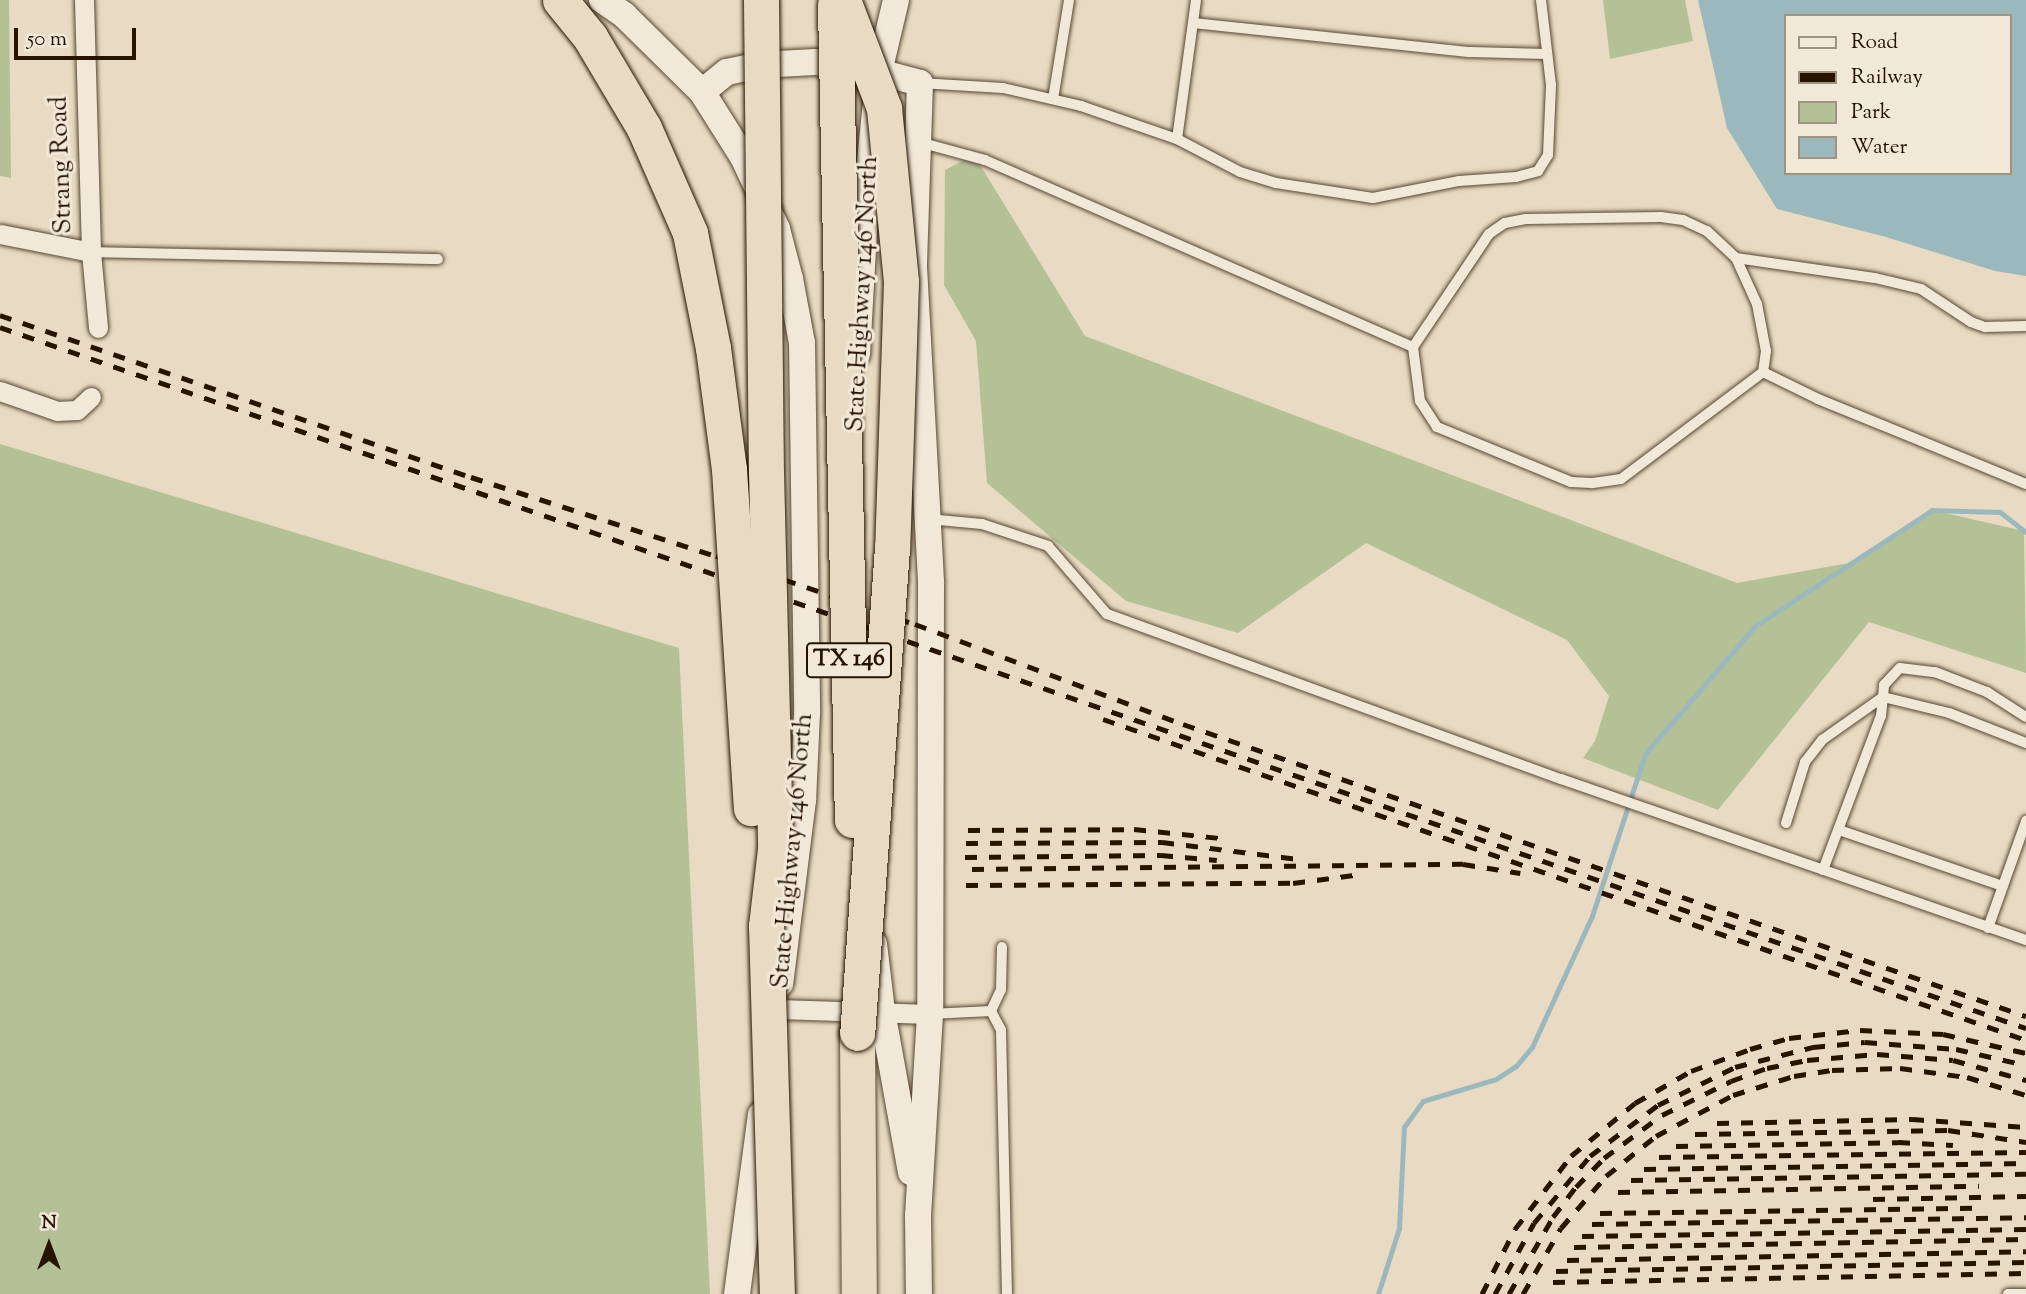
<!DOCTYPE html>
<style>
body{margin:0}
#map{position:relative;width:2026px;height:1294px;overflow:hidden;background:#e9dbc3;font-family:"Sorts Mill Goudy",serif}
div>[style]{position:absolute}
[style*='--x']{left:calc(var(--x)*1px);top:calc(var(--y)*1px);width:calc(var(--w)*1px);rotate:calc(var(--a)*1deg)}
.green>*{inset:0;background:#b4c196}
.water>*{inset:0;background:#9bb9bd}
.stream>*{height:5px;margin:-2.5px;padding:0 2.5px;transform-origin:2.5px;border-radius:2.5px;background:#9bb9bd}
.roads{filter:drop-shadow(0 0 2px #574631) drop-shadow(0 0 2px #574631)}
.lane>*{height:10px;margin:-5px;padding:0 5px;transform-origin:5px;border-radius:5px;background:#f1e8d8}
.street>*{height:19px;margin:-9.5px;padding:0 9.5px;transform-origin:9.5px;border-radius:9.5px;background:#f1e8d8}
.secondary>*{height:26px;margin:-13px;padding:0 13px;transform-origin:13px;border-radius:13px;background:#f1e8d8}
.highway>*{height:35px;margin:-17.5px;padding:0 17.5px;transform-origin:17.5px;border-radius:17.5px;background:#e9dbc3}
.rail>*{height:5px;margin-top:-2.5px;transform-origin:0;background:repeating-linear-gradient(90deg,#261400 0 12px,transparent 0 24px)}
.bridges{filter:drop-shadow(0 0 2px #261400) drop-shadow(0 0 2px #261400)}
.highway-bridge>*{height:35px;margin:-17.5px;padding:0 17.5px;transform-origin:17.5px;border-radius:17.5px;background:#e9dbc3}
span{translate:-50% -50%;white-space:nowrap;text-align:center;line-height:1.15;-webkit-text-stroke:6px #f1e8d8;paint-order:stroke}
.shield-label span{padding:2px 5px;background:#f1e8d8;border:2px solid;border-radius:5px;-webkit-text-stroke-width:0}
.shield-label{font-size:24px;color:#261400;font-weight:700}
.street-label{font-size:26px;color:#261400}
.legend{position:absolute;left:1784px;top:14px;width:228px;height:161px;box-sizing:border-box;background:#f1e8d8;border:2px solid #a09382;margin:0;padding:9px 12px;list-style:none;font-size:21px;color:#261400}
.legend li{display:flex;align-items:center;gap:14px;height:35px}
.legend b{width:35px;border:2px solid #a09382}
.north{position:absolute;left:14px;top:1210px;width:70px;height:70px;-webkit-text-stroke:5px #f1e8d8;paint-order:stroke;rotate:0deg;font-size:19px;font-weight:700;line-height:28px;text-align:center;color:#261400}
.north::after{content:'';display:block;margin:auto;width:24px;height:32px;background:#261400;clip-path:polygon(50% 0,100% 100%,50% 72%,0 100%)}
.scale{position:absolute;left:14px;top:28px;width:122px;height:32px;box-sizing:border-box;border:4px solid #261400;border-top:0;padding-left:9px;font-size:21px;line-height:24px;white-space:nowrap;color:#261400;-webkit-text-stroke:5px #f1e8d8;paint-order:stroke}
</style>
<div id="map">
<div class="green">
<i style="clip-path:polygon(0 0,9px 0,11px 178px,0 176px)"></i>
<i style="clip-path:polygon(1603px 0,1685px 0,1693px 41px,1610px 59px)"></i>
<i style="clip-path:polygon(974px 155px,1085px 336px,1737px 583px,1849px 563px,1932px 510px,2024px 531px,2026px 673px,1869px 622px,1718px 810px,1583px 758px,1595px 741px,1609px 696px,1567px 640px,1366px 543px,1238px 633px,1126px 601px,987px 483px,976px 341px,944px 285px,945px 170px)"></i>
<i style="clip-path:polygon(0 444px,679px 648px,710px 1294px,0 1294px)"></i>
</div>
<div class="water">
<i style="clip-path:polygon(evenodd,1698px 0,2026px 0,2026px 276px,1995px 271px,1886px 237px,1777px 209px,1727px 128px,1698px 0,1786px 16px,2010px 16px,2010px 173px,1786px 173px,1786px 16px)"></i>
</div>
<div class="stream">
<i style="--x:1378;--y:1294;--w:69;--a:-72.3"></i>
<i style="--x:1399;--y:1228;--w:101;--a:-87.2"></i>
<i style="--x:1404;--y:1127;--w:32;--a:-54"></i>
<i style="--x:1423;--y:1101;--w:76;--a:-16.8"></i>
<i style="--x:1496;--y:1079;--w:24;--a:-33"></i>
<i style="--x:1516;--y:1066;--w:25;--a:-50"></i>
<i style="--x:1532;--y:1047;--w:144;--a:-65.4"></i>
<i style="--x:1592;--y:916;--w:170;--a:-71.9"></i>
<i style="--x:1645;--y:754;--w:169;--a:-49.3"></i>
<i style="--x:1755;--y:626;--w:212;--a:-33.2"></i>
<i style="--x:1932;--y:510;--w:68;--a:1.7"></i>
<i style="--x:2000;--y:512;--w:33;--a:38"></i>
</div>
<div class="roads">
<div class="lane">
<i style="--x:1193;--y:23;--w:279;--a:6"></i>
<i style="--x:1470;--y:52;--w:77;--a:1.5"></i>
<i style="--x:920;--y:83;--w:83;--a:3.4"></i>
<i style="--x:1003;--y:88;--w:80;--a:13"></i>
<i style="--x:1081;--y:106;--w:102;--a:19"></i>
<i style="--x:1177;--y:139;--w:71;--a:27.6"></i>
<i style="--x:1240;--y:172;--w:38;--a:17"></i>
<i style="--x:1276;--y:183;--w:98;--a:8.8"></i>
<i style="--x:1373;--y:198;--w:88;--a:-11.2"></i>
<i style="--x:1459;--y:181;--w:57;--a:-4"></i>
<i style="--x:1516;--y:177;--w:23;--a:-15"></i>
<i style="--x:1538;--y:171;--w:19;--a:-58"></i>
<i style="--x:1548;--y:155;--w:70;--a:-87.5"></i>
<i style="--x:1551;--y:85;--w:86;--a:-96.7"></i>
<i style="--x:1053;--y:99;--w:100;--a:-80.8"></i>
<i style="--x:1177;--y:139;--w:140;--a:-82.2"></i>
<i style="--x:919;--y:142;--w:68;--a:15.3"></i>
<i style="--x:985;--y:160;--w:467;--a:23.6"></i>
<i style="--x:1413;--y:347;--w:136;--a:-56.1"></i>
<i style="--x:1489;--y:234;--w:19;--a:-35"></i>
<i style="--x:1505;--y:223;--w:21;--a:-11"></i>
<i style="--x:1526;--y:219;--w:135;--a:-0.8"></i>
<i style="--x:1661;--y:217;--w:22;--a:8"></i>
<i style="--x:1683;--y:220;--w:26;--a:25"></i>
<i style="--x:1707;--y:231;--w:40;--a:43"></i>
<i style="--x:1736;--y:258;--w:51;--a:65.5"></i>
<i style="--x:1757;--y:304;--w:48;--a:79.2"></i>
<i style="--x:1766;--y:351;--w:21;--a:98"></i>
<i style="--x:1763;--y:372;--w:178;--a:143"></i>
<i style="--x:1621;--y:479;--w:30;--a:172"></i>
<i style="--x:1591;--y:483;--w:20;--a:-177"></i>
<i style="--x:1571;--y:482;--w:145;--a:-157.7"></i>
<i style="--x:1437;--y:427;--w:31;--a:-123"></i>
<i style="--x:1420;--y:401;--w:54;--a:-97.4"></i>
<i style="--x:91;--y:252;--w:347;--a:1.2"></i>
<i style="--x:1736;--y:258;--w:140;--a:8.2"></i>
<i style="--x:1875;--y:278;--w:47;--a:13.4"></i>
<i style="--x:1921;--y:289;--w:60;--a:33.4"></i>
<i style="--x:1971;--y:322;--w:15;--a:20"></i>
<i style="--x:1985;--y:327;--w:41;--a:-1.4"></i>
<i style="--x:1763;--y:372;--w:61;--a:26.1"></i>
<i style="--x:1818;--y:399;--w:225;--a:22.2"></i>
<i style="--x:928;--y:519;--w:54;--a:5.3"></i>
<i style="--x:982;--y:524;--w:70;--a:18.4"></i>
<i style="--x:1048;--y:546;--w:90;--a:49.1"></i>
<i style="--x:1107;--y:614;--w:483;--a:20"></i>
<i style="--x:1561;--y:779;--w:492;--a:19.1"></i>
<i style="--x:1786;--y:823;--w:64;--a:-72.7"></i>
<i style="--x:1805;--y:762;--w:28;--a:-52"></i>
<i style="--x:1822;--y:740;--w:75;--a:-35.2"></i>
<i style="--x:1883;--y:697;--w:12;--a:-85"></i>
<i style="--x:1884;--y:685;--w:23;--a:-47"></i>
<i style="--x:1900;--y:668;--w:35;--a:7"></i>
<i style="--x:1935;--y:672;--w:56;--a:21"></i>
<i style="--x:1987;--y:692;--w:46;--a:32.7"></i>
<i style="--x:1839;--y:830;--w:173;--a:18.9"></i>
<i style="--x:1823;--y:870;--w:165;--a:-69.4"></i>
<i style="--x:1881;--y:716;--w:19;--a:-84"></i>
<i style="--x:1883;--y:697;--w:68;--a:13.6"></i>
<i style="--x:1949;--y:713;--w:83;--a:21.3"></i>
<i style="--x:1988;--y:928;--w:114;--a:-70.4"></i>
<i style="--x:991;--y:1011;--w:21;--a:62"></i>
<i style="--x:1001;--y:1030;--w:264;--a:88.7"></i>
<i style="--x:930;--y:1014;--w:61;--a:-2.8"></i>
<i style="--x:991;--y:1011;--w:23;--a:-65"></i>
<i style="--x:1001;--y:990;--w:43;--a:-88.7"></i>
<i style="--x:2008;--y:1294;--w:18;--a:0"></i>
</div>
<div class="street">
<i style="--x:84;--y:0;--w:252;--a:88.4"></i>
<i style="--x:91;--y:252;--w:76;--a:84.7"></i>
<i style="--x:0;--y:234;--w:93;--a:11.2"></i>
<i style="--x:0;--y:391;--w:60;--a:19.3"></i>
<i style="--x:57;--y:411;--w:20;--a:-3"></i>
<i style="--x:77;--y:410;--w:19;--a:-43"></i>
<i style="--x:778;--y:1009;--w:152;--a:1.9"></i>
</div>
<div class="secondary">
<i style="--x:602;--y:0;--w:27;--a:34"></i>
<i style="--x:624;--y:15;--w:110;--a:44.6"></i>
<i style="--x:702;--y:92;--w:77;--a:57.8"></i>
<i style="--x:743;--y:157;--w:80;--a:64.7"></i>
<i style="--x:777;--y:229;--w:52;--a:75.4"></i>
<i style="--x:790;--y:279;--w:65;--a:79.4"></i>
<i style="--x:802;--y:343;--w:370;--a:89.2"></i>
<i style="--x:807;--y:713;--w:87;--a:92.6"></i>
<i style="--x:803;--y:800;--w:185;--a:97.1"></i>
<i style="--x:702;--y:92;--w:32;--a:-39"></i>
<i style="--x:727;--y:72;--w:33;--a:-12"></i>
<i style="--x:759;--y:65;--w:56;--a:-3.1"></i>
<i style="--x:815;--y:62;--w:65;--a:8.9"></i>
<i style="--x:879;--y:72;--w:42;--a:15"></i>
<i style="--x:920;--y:83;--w:184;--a:91.9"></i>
<i style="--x:914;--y:267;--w:317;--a:86.9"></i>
<i style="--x:931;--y:584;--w:430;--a:90.1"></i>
<i style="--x:930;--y:1014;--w:201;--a:93.4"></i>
<i style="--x:918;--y:1215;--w:79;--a:89.3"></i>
<i style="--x:857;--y:354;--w:154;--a:-86.7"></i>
<i style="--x:866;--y:200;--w:129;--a:-84.2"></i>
<i style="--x:879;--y:72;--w:74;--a:-76.7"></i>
<i style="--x:874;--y:944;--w:67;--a:83.2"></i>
<i style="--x:882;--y:1011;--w:164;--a:79.8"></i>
<i style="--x:737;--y:1294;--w:181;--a:-82.4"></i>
</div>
<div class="highway">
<i style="--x:857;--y:1033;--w:261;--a:89.6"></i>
</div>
</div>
<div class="rail">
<i style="--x:0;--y:315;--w:498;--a:19"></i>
<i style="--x:471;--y:477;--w:257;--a:17.9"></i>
<i style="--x:716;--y:556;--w:210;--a:18.9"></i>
<i style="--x:915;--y:624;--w:286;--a:20.5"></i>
<i style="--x:1183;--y:724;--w:892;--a:19.11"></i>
<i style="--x:0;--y:327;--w:2144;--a:19.09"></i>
<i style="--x:1103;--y:719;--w:977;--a:19.18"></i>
<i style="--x:968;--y:830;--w:166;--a:-0.3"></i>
<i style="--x:1134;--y:829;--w:85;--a:6"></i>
<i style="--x:966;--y:843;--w:196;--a:-0.3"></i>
<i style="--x:1162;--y:842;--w:137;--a:7.1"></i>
<i style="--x:965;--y:857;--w:196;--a:-0.6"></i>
<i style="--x:1161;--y:855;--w:56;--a:5.1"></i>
<i style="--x:972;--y:869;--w:491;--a:-0.6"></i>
<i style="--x:1463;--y:864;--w:58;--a:9"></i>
<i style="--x:966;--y:885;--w:327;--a:-0.4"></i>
<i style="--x:1293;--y:883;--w:69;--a:-7.5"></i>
<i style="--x:1717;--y:1123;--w:195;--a:-1.2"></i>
<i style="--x:1912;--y:1119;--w:114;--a:4"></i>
<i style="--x:1695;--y:1134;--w:253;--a:-0.9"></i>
<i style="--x:1948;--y:1130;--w:79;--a:8.7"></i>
<i style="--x:1676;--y:1146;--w:222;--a:-1"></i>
<i style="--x:1898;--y:1142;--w:55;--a:3.1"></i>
<i style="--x:1659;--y:1157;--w:367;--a:-0.8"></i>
<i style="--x:1644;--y:1169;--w:382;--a:-0.9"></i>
<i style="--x:1631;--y:1180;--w:395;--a:-0.9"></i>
<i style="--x:1618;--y:1192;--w:361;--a:-1"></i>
<i style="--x:1873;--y:1199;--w:153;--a:-1.1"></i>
<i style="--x:1600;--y:1213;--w:375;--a:-0.8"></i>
<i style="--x:1592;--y:1224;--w:434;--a:-0.9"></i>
<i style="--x:1582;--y:1236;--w:444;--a:-0.9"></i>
<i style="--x:1574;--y:1247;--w:452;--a:-1"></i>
<i style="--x:1567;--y:1260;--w:459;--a:-1.1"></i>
<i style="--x:1556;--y:1271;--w:470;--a:-1.1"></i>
<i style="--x:1553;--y:1282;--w:473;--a:-1.1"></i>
<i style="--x:1482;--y:1294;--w:73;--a:-63.1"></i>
<i style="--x:1515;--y:1229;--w:92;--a:-52.5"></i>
<i style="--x:1571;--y:1156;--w:83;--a:-39.6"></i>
<i style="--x:1635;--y:1103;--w:64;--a:-29.7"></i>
<i style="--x:1691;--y:1071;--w:63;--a:-20.4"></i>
<i style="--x:1750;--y:1049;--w:41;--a:-15.8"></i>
<i style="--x:1789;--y:1038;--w:71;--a:-6.4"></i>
<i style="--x:1860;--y:1030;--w:83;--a:2.8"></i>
<i style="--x:1943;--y:1034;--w:85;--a:12.9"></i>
<i style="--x:1495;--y:1294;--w:81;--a:-61.2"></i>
<i style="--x:1534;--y:1223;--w:87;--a:-50.1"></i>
<i style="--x:1590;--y:1156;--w:85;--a:-36.9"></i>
<i style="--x:1658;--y:1105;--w:86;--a:-26.3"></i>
<i style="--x:1735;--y:1067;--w:81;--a:-14.4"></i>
<i style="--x:1813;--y:1047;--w:52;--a:-5.5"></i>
<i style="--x:1865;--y:1042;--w:91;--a:4.4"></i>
<i style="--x:1956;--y:1049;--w:72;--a:12.9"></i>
<i style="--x:1509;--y:1294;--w:89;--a:-60.3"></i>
<i style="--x:1553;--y:1217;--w:38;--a:-53"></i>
<i style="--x:1576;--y:1187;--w:40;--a:-46"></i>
<i style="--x:1604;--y:1158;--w:72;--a:-36.6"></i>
<i style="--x:1662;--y:1115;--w:77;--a:-26.2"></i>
<i style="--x:1731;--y:1081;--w:38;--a:-20"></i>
<i style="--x:1767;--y:1068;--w:41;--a:-11.3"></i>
<i style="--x:1807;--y:1060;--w:70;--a:-4.9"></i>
<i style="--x:1877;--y:1054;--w:76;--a:4.5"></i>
<i style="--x:1953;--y:1060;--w:76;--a:15.3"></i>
<i style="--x:1523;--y:1294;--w:76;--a:-60.1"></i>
<i style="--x:1561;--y:1228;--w:69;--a:-49.1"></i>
<i style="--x:1606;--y:1176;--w:64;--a:-38.7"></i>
<i style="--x:1656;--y:1136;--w:87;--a:-28"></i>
<i style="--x:1733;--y:1095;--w:64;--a:-17.3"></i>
<i style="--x:1794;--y:1076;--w:38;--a:-9"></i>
<i style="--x:1832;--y:1070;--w:68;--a:-1.7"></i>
<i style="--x:1900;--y:1068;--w:68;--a:7.7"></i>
<i style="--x:1967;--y:1077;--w:62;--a:17"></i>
</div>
<div class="bridges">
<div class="highway-bridge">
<i style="--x:560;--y:0;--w:48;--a:51"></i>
<i style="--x:590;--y:37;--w:106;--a:59.3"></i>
<i style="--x:644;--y:128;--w:115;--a:66.3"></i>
<i style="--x:690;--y:233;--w:117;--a:78.7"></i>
<i style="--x:713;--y:348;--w:122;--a:82.5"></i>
<i style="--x:729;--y:469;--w:340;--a:86.3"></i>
<i style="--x:761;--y:0;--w:472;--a:89.4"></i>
<i style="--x:766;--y:472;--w:377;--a:88.6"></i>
<i style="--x:775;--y:849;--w:78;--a:96.7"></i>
<i style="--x:766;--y:926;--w:368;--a:88.3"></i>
<i style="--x:843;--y:0;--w:116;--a:69.2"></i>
<i style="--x:884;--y:108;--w:175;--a:84.4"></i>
<i style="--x:901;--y:282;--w:266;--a:91.9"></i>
<i style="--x:892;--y:548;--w:486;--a:94.1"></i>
<i style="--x:835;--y:5;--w:815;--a:88.81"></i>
</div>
</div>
<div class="shield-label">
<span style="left:849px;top:660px">TX 146</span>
</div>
<div class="street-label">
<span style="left:62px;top:165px;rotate:-92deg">Strang Road</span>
<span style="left:863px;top:294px;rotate:-87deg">State Highway 146 North</span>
<span style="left:793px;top:851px;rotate:-85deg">State Highway 146 North</span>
</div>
<ul class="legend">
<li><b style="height:9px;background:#f1e8d8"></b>Road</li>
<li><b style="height:9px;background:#261400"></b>Railway</li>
<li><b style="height:19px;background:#b4c196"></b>Park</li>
<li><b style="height:19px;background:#9bb9bd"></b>Water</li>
</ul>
<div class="north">N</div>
<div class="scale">50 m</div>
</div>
